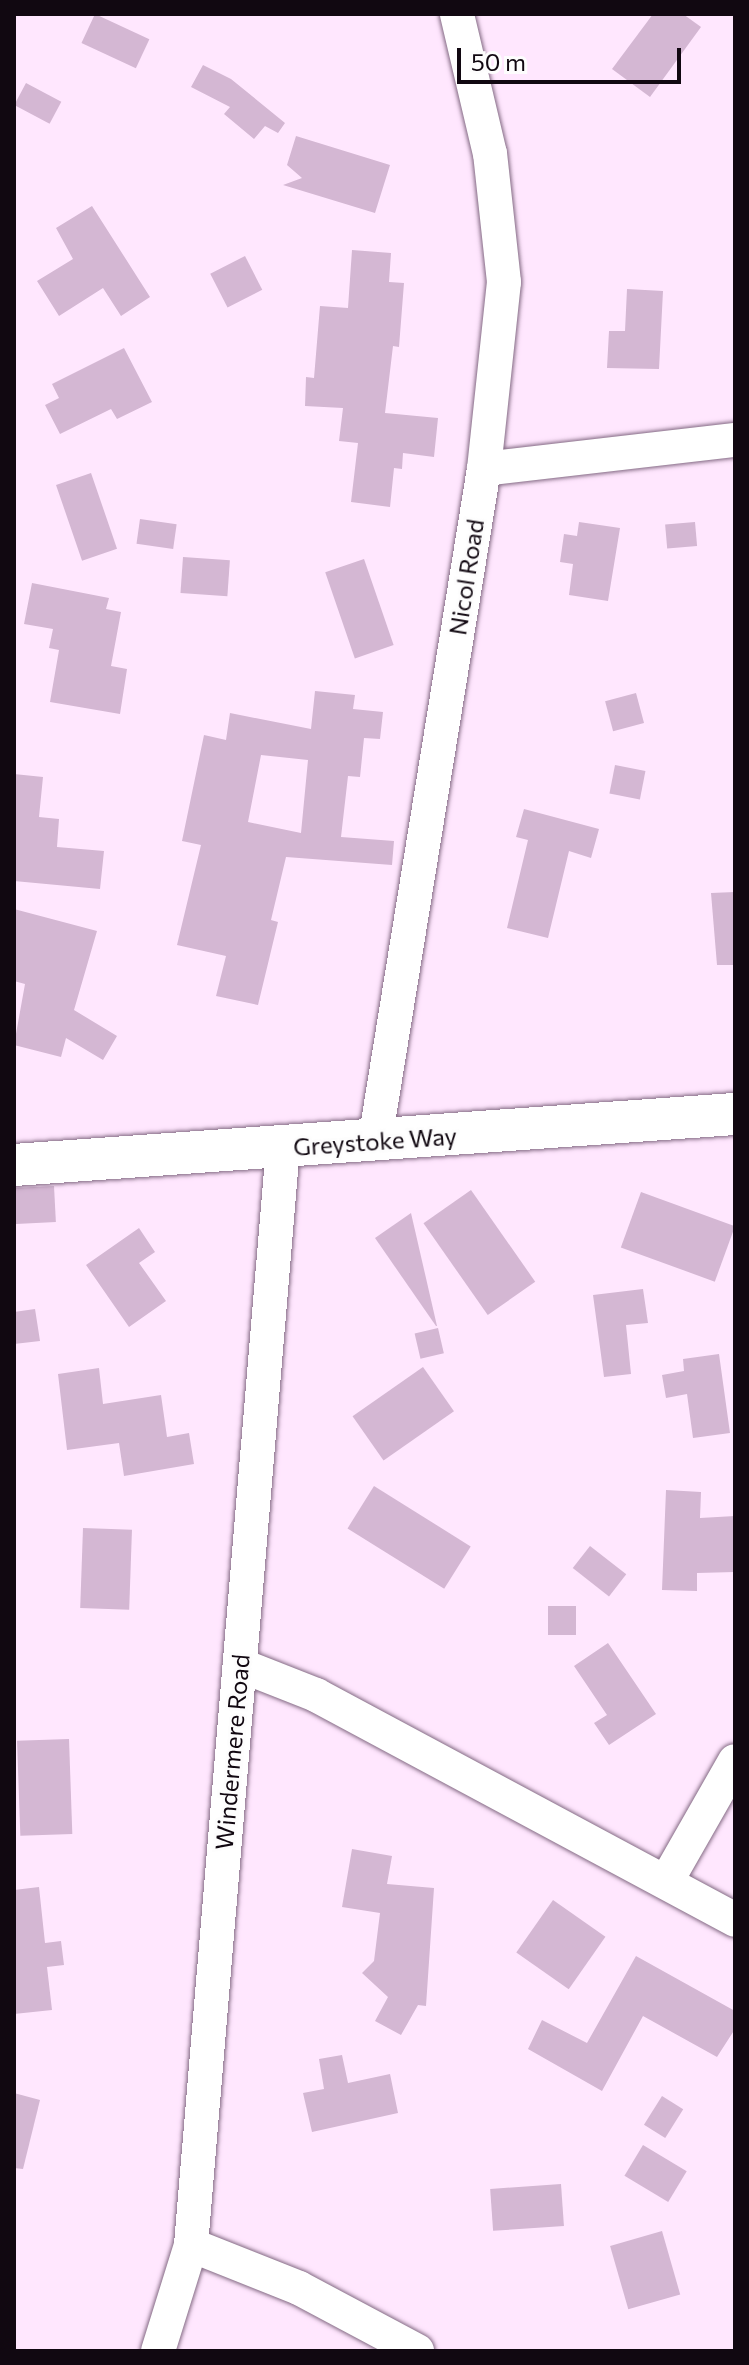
<!DOCTYPE html>
<style>
body{margin:0}
#map{position:relative;width:749px;height:2365px;overflow:hidden;background:#ffe7fe;font-family:Commissioner,sans-serif}
div>[style]{position:absolute}
[style*='--x']{left:calc(var(--x)*1px);top:calc(var(--y)*1px);width:calc(var(--w)*1px);rotate:calc(var(--a)*1deg)}
.building>*{inset:0;background:#d4b7d3;transform-origin:0 0}
.roads{filter:drop-shadow(0 0 2px #846a84) drop-shadow(0 0 2px #846a84)}
.minor>*{height:34px;margin:-17px;padding:0 17px;transform-origin:17px;border-radius:17px;background:#fff}
.tertiary>*{height:42px;margin:-21px;padding:0 21px;transform-origin:21px;border-radius:21px;background:#fff}
span{translate:-50% -50%;white-space:nowrap;text-align:center;line-height:1.15;-webkit-text-stroke:6px #fdfdfd;paint-order:stroke}
.street-label{font-size:24px;color:#110811}
.frame{position:absolute;inset:0;border:16px solid #110811;pointer-events:none}
.scale{position:absolute;left:457px;top:48px;width:224px;height:36px;box-sizing:border-box;border:4px solid #110811;border-top:0;padding-left:10px;font-size:24px;line-height:28px;white-space:nowrap;color:#110811;-webkit-text-stroke:6px #fdfdfd;paint-order:stroke}
</style>
<div id="map">
<div class="building">
<i style="left:95px;top:14px;width:60px;height:32px;rotate:25deg"></i>
<i style="clip-path:polygon(653px 14px,683px 14px,701px 27px,650px 97px,612px 69px)"></i>
<i style="clip-path:polygon(203px 65px,231px 79px,285px 123px,278px 133px,265px 126px,254px 139px,224px 114px,230px 107px,191px 87px)"></i>
<i style="left:26px;top:83px;width:40px;height:25px;rotate:28deg"></i>
<i style="clip-path:polygon(296px 136px,390px 165px,375px 213px,283px 185px,302px 178px,287px 165px)"></i>
<i style="clip-path:polygon(92px 206px,150px 297px,121px 316px,103px 288px,59px 316px,37px 281px,73px 259px,56px 228px)"></i>
<i style="clip-path:polygon(352px 250px,391px 253px,389px 282px,404px 283px,399px 347px,393px 346px,385px 413px,438px 418px,434px 457px,403px 453px,402px 469px,394px 468px,390px 507px,351px 502px,358px 443px,339px 441px,343px 408px,305px 406px,306px 377px,314px 378px,320px 306px,348px 308px)"></i>
<i style="left:245px;top:256px;width:38px;height:39px;rotate:63deg"></i>
<i style="clip-path:polygon(627px 289px,663px 291px,659px 369px,607px 368px,609px 331px,625px 331px)"></i>
<i style="clip-path:polygon(124px 348px,152px 402px,117px 419px,111px 409px,60px 434px,45px 405px,59px 398px,52px 384px)"></i>
<i style="left:91px;top:473px;width:80px;height:37px;rotate:71deg"></i>
<i style="left:140px;top:519px;width:37px;height:25px;rotate:8deg"></i>
<i style="clip-path:polygon(579px 522px,620px 528px,608px 601px,569px 595px,573px 564px,560px 562px,564px 534px,577px 536px)"></i>
<i style="left:695px;top:522px;width:24px;height:30px;rotate:85deg"></i>
<i style="left:183px;top:557px;width:47px;height:36px;rotate:4deg"></i>
<i style="left:364px;top:559px;width:91px;height:41px;rotate:71deg"></i>
<i style="clip-path:polygon(32px 583px,109px 598px,106px 609px,121px 612px,111px 666px,127px 669px,120px 714px,50px 702px,59px 650px,49px 648px,53px 629px,24px 624px)"></i>
<i style="clip-path:polygon(evenodd,315px 691px,355px 695px,353px 709px,383px 712px,380px 739px,364px 738px,360px 777px,348px 776px,341px 837px,394px 841px,392px 865px,286px 857px,271px 920px,278px 922px,258px 1005px,216px 996px,226px 956px,177px 945px,201px 845px,182px 841px,204px 735px,226px 740px,230px 713px,311px 729px,315px 691px,261px 755px,308px 760px,301px 833px,248px 822px,261px 755px)"></i>
<i style="left:636px;top:693px;width:31px;height:32px;rotate:75deg"></i>
<i style="left:615px;top:765px;width:31px;height:29px;rotate:11deg"></i>
<i style="clip-path:polygon(14px 774px,43px 777px,39px 817px,59px 819px,57px 847px,104px 851px,100px 889px,14px 881px)"></i>
<i style="clip-path:polygon(524px 809px,599px 829px,591px 858px,569px 851px,548px 938px,507px 928px,528px 840px,516px 837px)"></i>
<i style="clip-path:polygon(735px 892px,735px 965px,717px 965px,711px 893px)"></i>
<i style="clip-path:polygon(14px 909px,97px 931px,74px 1010px,117px 1036px,103px 1060px,66px 1038px,61px 1057px,14px 1045px,25px 984px,14px 981px)"></i>
<i style="left:54px;top:1186px;width:36px;height:40px;rotate:87deg"></i>
<i style="left:471px;top:1190px;width:112px;height:58px;rotate:55deg"></i>
<i style="left:641px;top:1192px;width:100px;height:59px;rotate:20deg"></i>
<i style="clip-path:polygon(411px 1213px,437px 1326px,436px 1326px,375px 1238px)"></i>
<i style="clip-path:polygon(139px 1228px,155px 1252px,139px 1263px,166px 1301px,129px 1327px,86px 1265px)"></i>
<i style="clip-path:polygon(643px 1289px,648px 1323px,626px 1325px,631px 1374px,604px 1377px,593px 1295px)"></i>
<i style="clip-path:polygon(35px 1309px,40px 1341px,14px 1344px,14px 1312px)"></i>
<i style="left:438px;top:1328px;width:26px;height:24px;rotate:77deg"></i>
<i style="clip-path:polygon(719px 1354px,730px 1433px,693px 1438px,687px 1394px,666px 1398px,662px 1375px,684px 1371px,683px 1359px)"></i>
<i style="left:423px;top:1367px;width:54px;height:86px;rotate:55deg"></i>
<i style="clip-path:polygon(99px 1368px,103px 1404px,161px 1395px,167px 1437px,189px 1433px,194px 1464px,124px 1476px,119px 1443px,67px 1450px,58px 1374px)"></i>
<i style="left:374px;top:1486px;width:114px;height:50px;rotate:32deg"></i>
<i style="clip-path:polygon(666px 1490px,701px 1492px,700px 1518px,735px 1516px,735px 1572px,697px 1573px,697px 1591px,662px 1590px)"></i>
<i style="left:83px;top:1528px;width:49px;height:80px;rotate:2deg"></i>
<i style="left:590px;top:1546px;width:46px;height:28px;rotate:38deg"></i>
<i style="left:548px;top:1606px;width:28px;height:29px"></i>
<i style="clip-path:polygon(608px 1643px,656px 1714px,609px 1745px,594px 1723px,607px 1715px,574px 1666px)"></i>
<i style="left:69px;top:1739px;width:95px;height:52px;rotate:88deg"></i>
<i style="clip-path:polygon(352px 1849px,392px 1856px,387px 1884px,434px 1888px,426px 2006px,418px 2005px,401px 2035px,375px 2021px,388px 1997px,362px 1973px,374px 1961px,380px 1913px,342px 1907px)"></i>
<i style="clip-path:polygon(39px 1887px,45px 1943px,61px 1941px,64px 1965px,47px 1967px,52px 2010px,14px 2014px,14px 1890px)"></i>
<i style="left:553px;top:1900px;width:64px;height:64px;rotate:35deg"></i>
<i style="clip-path:polygon(636px 1956px,735px 2011px,735px 2029px,717px 2057px,643px 2016px,602px 2091px,528px 2049px,542px 2020px,587px 2043px)"></i>
<i style="clip-path:polygon(342px 2055px,348px 2083px,390px 2074px,398px 2113px,312px 2132px,303px 2093px,324px 2089px,319px 2059px)"></i>
<i style="clip-path:polygon(14px 2093px,40px 2100px,23px 2169px,14px 2168px)"></i>
<i style="left:662px;top:2096px;width:25px;height:34px;rotate:32deg"></i>
<i style="left:643px;top:2145px;width:51px;height:36px;rotate:31deg"></i>
<i style="left:561px;top:2184px;width:42px;height:71px;rotate:86deg"></i>
<i style="left:662px;top:2231px;width:66px;height:54px;rotate:74deg"></i>
</div>
<div class="roads">
<div class="minor">
<i style="--x:484;--y:469;--w:253;--a:-6.6"></i>
<i style="--x:375;--y:1141;--w:681;--a:-80.79"></i>
<i style="--x:484;--y:469;--w:188;--a:-83.9"></i>
<i style="--x:504;--y:282;--w:129;--a:-96.2"></i>
<i style="--x:490;--y:154;--w:144;--a:-103.3"></i>
<i style="--x:240;--y:1665;--w:82;--a:21.5"></i>
<i style="--x:316;--y:1695;--w:476;--a:28.2"></i>
<i style="--x:666;--y:1882;--w:139;--a:-60.3"></i>
<i style="--x:191;--y:2245;--w:116;--a:21.7"></i>
<i style="--x:299;--y:2288;--w:134;--a:28.1"></i>
<i style="--x:158;--y:2351;--w:111;--a:-72.7"></i>
<i style="--x:191;--y:2245;--w:1101;--a:-85.21"></i>
</div>
<div class="tertiary">
<i style="--x:14;--y:1165;--w:723;--a:-4.05"></i>
</div>
</div>
<div class="street-label">
<span style="left:466px;top:577px;rotate:-81deg">Nicol Road</span>
<span style="left:375px;top:1141px;rotate:-4deg">Greystoke Way</span>
<span style="left:232px;top:1752px;rotate:-85deg">Windermere Road</span>
</div>
<div class="frame"></div>
<div class="scale">50 m</div>
</div>
